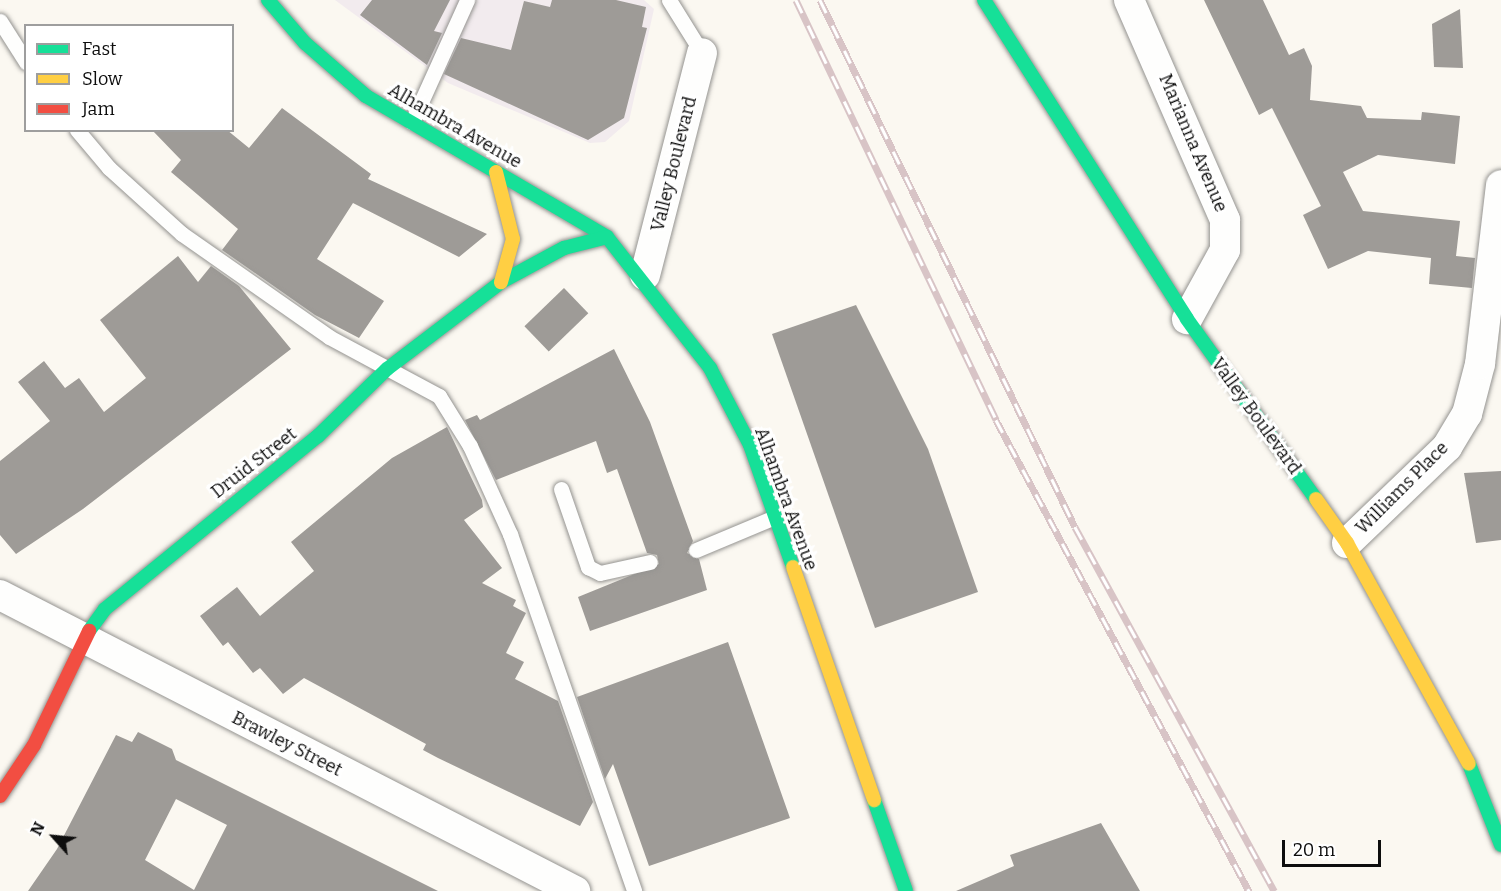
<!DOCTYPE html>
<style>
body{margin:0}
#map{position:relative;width:1501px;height:891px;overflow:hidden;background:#fbf8f1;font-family:Bitter,serif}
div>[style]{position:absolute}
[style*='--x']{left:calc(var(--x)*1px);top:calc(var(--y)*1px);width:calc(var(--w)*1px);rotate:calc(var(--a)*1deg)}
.industrial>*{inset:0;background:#f2ebee}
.building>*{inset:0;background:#9e9b97;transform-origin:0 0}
.roads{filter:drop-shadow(0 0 2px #949390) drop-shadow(0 0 2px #949390)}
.lane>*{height:15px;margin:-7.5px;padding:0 7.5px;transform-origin:7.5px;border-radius:7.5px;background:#fefefd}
.street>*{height:30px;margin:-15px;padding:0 15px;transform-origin:15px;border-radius:15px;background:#fefefd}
.fast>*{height:14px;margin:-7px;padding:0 7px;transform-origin:7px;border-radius:7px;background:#16e098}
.slow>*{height:14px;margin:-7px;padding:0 7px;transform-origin:7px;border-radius:7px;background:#ffcf43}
.jam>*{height:14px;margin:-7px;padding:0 7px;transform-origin:7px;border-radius:7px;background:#f24e42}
.rail>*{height:7px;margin-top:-3.5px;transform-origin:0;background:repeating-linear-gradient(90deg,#fff 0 14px,#d8c4c6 0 28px);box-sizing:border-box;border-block:2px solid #d8c4c6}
span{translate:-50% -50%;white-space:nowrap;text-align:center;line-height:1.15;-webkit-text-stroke:6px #fff;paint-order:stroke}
.street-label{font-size:18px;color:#0d0d0d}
.legend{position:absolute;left:24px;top:24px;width:210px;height:108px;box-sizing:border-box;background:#fff;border:2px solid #9e9e9e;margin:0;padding:8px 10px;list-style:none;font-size:18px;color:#0d0d0d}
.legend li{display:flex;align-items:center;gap:12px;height:30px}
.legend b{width:30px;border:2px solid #9e9e9e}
.north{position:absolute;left:24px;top:807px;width:60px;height:60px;-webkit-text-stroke:4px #fff;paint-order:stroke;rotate:297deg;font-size:16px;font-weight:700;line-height:24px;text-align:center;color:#0d0d0d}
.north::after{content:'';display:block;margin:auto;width:21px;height:27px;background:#0d0d0d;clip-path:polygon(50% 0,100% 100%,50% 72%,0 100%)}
.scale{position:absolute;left:1282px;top:840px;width:99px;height:27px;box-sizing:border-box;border:3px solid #0d0d0d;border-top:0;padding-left:8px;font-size:18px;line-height:21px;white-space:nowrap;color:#0d0d0d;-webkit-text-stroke:4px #fff;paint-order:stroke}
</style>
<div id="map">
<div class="industrial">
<i style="clip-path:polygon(335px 0,644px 0,654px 9px,629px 121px,605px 142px,590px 143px,448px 83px)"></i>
</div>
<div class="building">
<i style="clip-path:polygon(372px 0,450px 0,434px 31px,442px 33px,427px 65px,360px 15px)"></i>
<i style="clip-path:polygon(552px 0,616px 0,646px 7px,642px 27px,647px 28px,624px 118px,588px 140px,444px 74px,461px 38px,511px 50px,524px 1px,550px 7px)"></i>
<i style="clip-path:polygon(1204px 0,1263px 0,1289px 55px,1304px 48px,1312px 66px,1310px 100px,1361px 106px,1367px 118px,1421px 120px,1422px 112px,1460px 116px,1455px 164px,1378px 155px,1343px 172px,1363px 211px,1460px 221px,1456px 256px,1475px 258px,1472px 288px,1429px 284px,1431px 258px,1368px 251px,1328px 269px,1303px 215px,1321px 206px,1272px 108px,1259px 115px)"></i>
<i style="clip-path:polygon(1460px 9px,1463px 68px,1434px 67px,1432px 24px)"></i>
<i style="clip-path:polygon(282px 108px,371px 174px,368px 179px,487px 234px,459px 257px,353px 203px,317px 259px,384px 301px,359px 338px,315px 315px,222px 250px,238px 229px,171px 172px,181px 160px,152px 130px,227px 130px,249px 148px)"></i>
<i style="clip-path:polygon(178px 256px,198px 282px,211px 266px,239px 286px,291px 349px,83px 509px,16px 554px,0 535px,0 461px,50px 421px,18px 382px,44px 361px,65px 388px,79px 378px,104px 412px,146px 378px,100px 320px)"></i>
<i style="left:564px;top:288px;width:35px;height:55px;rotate:46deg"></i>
<i style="clip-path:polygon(856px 305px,928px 449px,978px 592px,875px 628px,772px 334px)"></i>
<i style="clip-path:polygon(614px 349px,650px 422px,693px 541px,687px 553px,699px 559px,707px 590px,590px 631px,578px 597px,659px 564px,657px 555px,647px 553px,617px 469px,607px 473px,596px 441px,496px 480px,465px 420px,477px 415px,480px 420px)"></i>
<i style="clip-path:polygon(447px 427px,482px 500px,483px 507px,464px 520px,502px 568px,482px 583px,516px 600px,513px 606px,526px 613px,506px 653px,524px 662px,515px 679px,558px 701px,593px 802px,580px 826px,438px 758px,423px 750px,426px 744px,304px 678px,283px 694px,260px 668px,253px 673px,228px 642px,223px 646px,200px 616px,237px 587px,260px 616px,314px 571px,291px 542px,392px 458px)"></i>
<i style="clip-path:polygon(1501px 471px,1501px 540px,1476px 543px,1464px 473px)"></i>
<i style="clip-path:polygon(728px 642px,790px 818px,649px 866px,613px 764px,605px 779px,577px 697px)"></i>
<i style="clip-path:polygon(evenodd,138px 732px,172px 749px,176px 760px,438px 891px,28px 891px,57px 849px,116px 735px,132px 742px,138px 732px,176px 799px,227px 825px,194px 890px,145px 860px,176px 799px)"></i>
<i style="clip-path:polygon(1101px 823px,1140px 891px,956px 891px,1014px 866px,1010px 855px)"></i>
</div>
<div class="roads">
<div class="lane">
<i style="--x:669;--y:0;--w:62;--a:58.1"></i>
<i style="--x:0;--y:21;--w:49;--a:57.6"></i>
<i style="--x:412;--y:122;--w:134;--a:-65.7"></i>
<i style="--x:77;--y:130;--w:50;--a:49.9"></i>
<i style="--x:109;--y:168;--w:98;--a:42.1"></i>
<i style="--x:182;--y:234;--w:179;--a:35"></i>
<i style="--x:329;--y:337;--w:125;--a:28.2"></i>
<i style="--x:439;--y:396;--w:59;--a:58.2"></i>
<i style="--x:470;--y:446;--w:97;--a:65.6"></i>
<i style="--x:510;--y:534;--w:378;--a:70.8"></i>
<i style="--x:561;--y:489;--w:83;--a:70.9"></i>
<i style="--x:588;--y:567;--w:13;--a:27"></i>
<i style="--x:600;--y:573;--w:51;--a:-12.4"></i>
<i style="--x:696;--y:550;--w:86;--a:-22.7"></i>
</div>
<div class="street">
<i style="--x:1129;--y:0;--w:240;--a:66.4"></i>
<i style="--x:1225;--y:220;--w:30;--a:90"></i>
<i style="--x:1225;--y:250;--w:79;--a:118.8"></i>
<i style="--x:645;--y:275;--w:229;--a:-75.6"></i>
<i style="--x:1347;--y:543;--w:139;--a:-43.8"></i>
<i style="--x:1447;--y:447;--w:39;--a:-59"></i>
<i style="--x:1467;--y:414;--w:52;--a:-75.4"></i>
<i style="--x:1480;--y:364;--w:180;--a:-83.3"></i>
<i style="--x:0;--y:595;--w:647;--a:27.24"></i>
</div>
<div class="fast">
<i style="--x:268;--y:0;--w:57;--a:49.3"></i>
<i style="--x:305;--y:43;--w:81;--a:41"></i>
<i style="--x:366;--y:96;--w:279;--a:30.3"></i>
<i style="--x:607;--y:237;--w:167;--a:51.8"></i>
<i style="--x:710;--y:368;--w:87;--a:62.5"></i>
<i style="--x:750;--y:445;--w:129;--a:70.6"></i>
<i style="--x:984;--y:0;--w:378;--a:57.5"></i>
<i style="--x:1187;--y:319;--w:221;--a:54.4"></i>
<i style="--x:89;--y:631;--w:27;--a:-54"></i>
<i style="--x:105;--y:609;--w:274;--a:-39.1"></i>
<i style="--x:318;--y:436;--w:96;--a:-44.2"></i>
<i style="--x:387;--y:369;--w:143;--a:-37.3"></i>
<i style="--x:501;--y:282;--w:72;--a:-28.4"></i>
<i style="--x:564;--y:248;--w:44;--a:-14.3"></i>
<i style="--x:1469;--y:764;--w:87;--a:68.4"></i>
<i style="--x:874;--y:800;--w:96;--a:70.6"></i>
</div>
<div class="slow">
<i style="--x:496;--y:172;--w:69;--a:75.8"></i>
<i style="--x:513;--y:239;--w:45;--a:105.6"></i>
<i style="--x:1316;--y:499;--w:54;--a:54.8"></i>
<i style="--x:1347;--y:543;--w:252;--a:61.1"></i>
<i style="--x:793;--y:567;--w:247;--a:70.8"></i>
</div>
<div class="jam">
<i style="--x:0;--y:796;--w:61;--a:-56.3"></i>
<i style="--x:34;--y:745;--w:127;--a:-64.2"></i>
</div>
</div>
<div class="rail">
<i style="--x:796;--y:0;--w:465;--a:64.5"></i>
<i style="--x:996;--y:420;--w:535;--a:61.76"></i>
<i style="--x:820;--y:0;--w:585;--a:64.18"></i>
<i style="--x:1075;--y:527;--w:415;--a:61.3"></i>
</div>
<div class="street-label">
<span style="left:455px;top:126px;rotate:30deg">Alhambra Avenue</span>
<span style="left:1193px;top:143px;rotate:67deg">Marianna Avenue</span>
<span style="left:674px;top:164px;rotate:-76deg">Valley Boulevard</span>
<span style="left:1256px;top:416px;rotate:54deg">Valley Boulevard</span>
<span style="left:254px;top:463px;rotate:-38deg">Druid Street</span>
<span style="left:1402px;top:488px;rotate:-45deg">Williams Place</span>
<span style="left:786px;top:499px;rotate:70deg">Alhambra Avenue</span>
<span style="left:287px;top:744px;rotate:27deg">Brawley Street</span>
</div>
<ul class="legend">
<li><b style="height:8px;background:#16e098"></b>Fast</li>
<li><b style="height:8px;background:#ffcf43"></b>Slow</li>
<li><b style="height:8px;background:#f24e42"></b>Jam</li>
</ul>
<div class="north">N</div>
<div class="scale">20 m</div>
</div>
